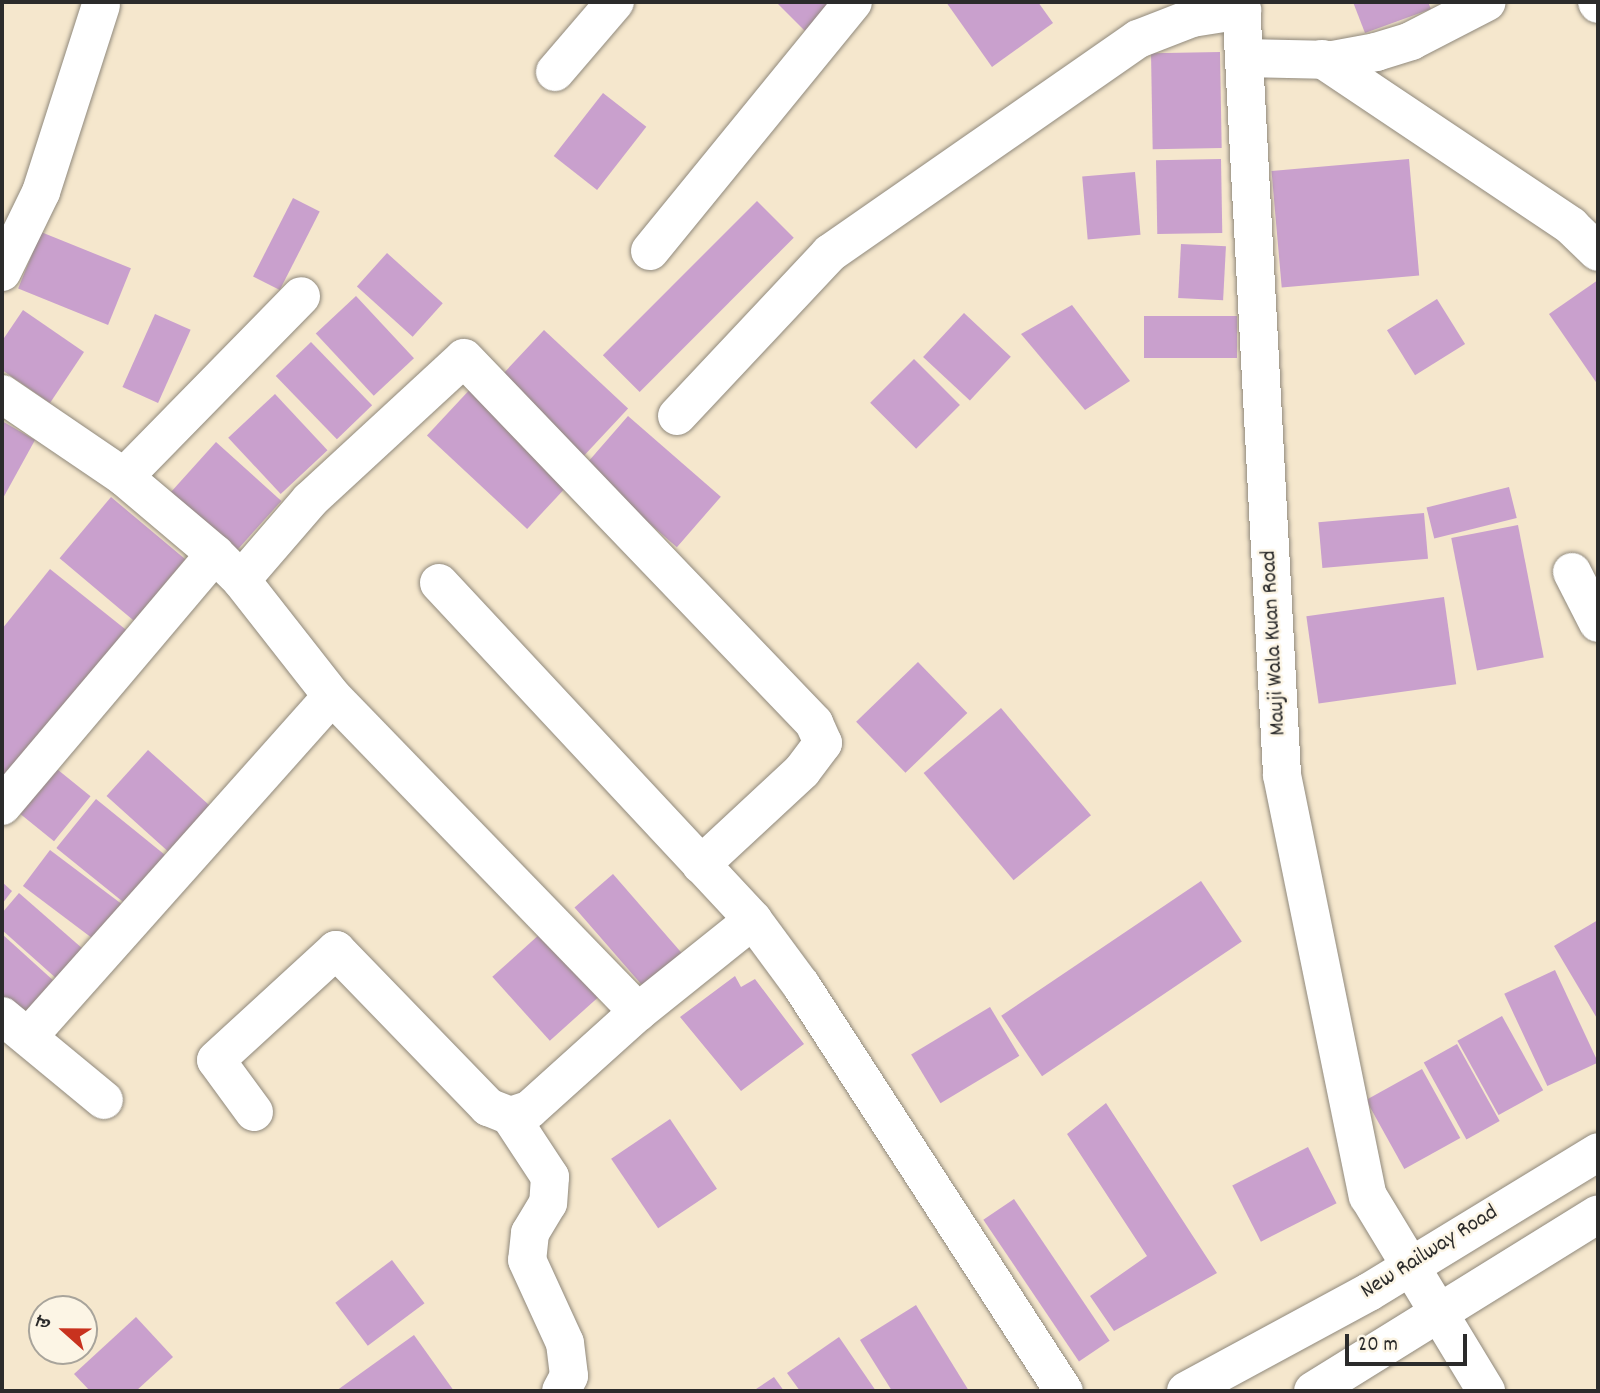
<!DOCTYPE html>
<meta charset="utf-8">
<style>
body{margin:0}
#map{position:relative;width:1600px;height:1393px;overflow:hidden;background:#f5e7cd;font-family:Dekko,"Playpen Sans Deva",sans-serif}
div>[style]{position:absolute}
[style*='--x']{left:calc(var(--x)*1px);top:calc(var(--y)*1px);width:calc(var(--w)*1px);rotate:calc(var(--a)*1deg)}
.building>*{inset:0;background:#c9a0cd;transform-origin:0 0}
.roads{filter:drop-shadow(0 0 2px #90897c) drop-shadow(0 0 2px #90897c)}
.street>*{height:38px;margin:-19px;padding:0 19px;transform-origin:19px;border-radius:19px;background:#fff}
.secondary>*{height:38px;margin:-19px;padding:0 19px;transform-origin:19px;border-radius:19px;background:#fff}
span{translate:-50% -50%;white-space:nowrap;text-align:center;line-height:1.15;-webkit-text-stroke:5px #fcf5e5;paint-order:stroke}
.street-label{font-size:23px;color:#2b2b2b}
.frame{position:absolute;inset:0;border:4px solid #2b2b2b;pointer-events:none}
.north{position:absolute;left:28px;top:1295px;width:70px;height:70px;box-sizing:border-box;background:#fcf5e5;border:2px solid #a8a49b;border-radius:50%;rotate:291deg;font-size:19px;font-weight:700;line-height:28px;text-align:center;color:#2b2b2b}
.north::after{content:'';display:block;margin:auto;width:24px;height:32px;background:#c8321e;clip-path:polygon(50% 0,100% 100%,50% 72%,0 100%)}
.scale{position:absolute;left:1345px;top:1334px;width:122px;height:32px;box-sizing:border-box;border:4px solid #2b2b2b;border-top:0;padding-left:9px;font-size:21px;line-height:24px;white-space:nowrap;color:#2b2b2b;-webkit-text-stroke:5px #fcf5e5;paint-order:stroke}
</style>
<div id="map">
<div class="building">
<i style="clip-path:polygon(776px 2px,843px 2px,809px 35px)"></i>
<i style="clip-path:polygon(946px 2px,1038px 2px,1053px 23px,992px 67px)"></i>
<i style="clip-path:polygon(1353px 2px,1428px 2px,1431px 9px,1365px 33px)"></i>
<i style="left:1220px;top:52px;width:96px;height:69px;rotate:89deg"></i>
<i style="left:603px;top:93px;width:55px;height:80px;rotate:38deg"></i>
<i style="left:1221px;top:159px;width:74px;height:65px;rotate:89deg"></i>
<i style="left:1409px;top:159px;width:117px;height:138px;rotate:85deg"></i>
<i style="left:1135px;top:172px;width:63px;height:53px;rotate:85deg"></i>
<i style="left:293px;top:198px;width:30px;height:88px;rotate:27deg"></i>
<i style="left:757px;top:201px;width:52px;height:218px;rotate:45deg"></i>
<i style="left:41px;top:232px;width:97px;height:61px;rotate:22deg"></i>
<i style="left:1181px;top:244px;width:45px;height:54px;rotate:3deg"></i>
<i style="left:387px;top:253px;width:75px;height:45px;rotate:42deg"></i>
<i style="clip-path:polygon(1598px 280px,1598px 385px,1549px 314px)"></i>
<i style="left:356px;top:296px;width:85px;height:55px;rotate:47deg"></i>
<i style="left:1437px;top:299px;width:53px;height:59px;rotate:58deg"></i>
<i style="clip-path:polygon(1072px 305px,1130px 381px,1085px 410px,1021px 334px)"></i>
<i style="clip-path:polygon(23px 310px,84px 352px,50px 403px,2px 370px,2px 341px)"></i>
<i style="left:964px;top:313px;width:64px;height:60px;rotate:43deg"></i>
<i style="left:155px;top:314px;width:39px;height:80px;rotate:24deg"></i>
<i style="left:1237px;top:316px;width:42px;height:93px;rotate:90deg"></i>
<i style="left:544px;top:330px;width:115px;height:73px;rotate:43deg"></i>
<i style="left:311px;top:342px;width:88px;height:49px;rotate:46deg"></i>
<i style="left:914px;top:359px;width:65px;height:62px;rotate:45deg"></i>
<i style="left:474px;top:385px;width:137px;height:69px;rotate:43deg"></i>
<i style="left:275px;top:394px;width:77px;height:64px;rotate:47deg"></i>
<i style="left:628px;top:416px;width:123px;height:67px;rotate:41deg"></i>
<i style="clip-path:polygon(2px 421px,35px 440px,2px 500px)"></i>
<i style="left:216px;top:442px;width:88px;height:74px;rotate:42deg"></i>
<i style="left:1509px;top:487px;width:32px;height:85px;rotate:76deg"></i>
<i style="left:111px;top:497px;width:97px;height:80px;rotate:40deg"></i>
<i style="left:1424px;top:513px;width:46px;height:106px;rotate:85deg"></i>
<i style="left:1518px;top:525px;width:135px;height:68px;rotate:79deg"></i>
<i style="clip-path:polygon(50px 569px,130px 633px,2px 793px,2px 629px)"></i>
<i style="left:1444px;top:597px;width:88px;height:139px;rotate:82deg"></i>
<i style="left:918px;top:662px;width:71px;height:86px;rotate:46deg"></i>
<i style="left:1001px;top:708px;width:140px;height:101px;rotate:50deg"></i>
<i style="left:148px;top:750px;width:96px;height:62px;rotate:42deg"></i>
<i style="left:47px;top:761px;width:56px;height:58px;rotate:39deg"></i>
<i style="left:96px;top:799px;width:96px;height:63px;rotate:39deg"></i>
<i style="left:50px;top:850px;width:101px;height:45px;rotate:37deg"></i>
<i style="left:613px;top:874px;width:112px;height:51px;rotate:49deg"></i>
<i style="left:1201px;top:881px;width:73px;height:241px;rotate:56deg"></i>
<i style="clip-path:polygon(2px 882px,12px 891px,2px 904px)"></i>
<i style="clip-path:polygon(19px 893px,83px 949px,57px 979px,2px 930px,2px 913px)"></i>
<i style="clip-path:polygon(1598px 920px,1598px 1020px,1554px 946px)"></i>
<i style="left:551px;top:924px;width:86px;height:79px;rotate:48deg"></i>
<i style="clip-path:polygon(2px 934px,55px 982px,23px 1018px,2px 999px)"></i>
<i style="left:1555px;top:970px;width:102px;height:56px;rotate:65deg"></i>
<i style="clip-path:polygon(735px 976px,741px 987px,755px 979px,804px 1044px,741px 1091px,680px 1017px)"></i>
<i style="left:990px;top:1007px;width:57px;height:92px;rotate:59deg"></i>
<i style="left:1502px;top:1016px;width:85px;height:51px;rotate:61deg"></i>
<i style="left:1457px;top:1044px;width:88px;height:38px;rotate:61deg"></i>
<i style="left:1422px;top:1069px;width:79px;height:64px;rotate:61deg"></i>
<i style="clip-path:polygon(1106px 1103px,1217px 1273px,1114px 1331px,1090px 1296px,1147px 1256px,1067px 1134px)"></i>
<i style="left:670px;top:1119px;width:84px;height:71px;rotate:56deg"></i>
<i style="left:1308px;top:1147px;width:63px;height:85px;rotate:63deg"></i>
<i style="left:1014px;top:1199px;width:171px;height:37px;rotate:56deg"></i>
<i style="left:392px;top:1260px;width:54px;height:71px;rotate:53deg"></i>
<i style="clip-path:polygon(916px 1305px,969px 1391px,892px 1391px,860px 1340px)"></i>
<i style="clip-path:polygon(136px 1317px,173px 1357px,136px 1391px,90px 1391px,74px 1374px)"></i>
<i style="clip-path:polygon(414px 1335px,454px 1391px,336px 1391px)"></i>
<i style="clip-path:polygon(839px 1337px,876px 1391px,800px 1391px,787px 1373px)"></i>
<i style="clip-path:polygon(774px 1377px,784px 1391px,753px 1391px)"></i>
</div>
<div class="roads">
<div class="street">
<i style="--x:1241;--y:2;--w:774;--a:86.96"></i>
<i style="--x:1282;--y:775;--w:430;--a:78.5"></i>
<i style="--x:1368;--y:1196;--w:228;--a:58.8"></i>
<i style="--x:1597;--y:2;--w:2;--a:63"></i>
<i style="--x:1244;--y:58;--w:89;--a:1.3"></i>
<i style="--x:1333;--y:60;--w:44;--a:-10.5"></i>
<i style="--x:1376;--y:52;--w:37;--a:-17"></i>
<i style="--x:1411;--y:41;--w:85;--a:-27.2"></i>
<i style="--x:1322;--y:59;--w:300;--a:33.8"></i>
<i style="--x:1571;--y:226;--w:37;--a:44"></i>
<i style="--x:555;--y:72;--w:92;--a:-49.4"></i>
<i style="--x:650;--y:251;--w:321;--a:-50.8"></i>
<i style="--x:2;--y:272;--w:89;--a:-64"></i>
<i style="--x:41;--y:192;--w:196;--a:-72.2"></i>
<i style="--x:2;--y:394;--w:148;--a:34.2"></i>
<i style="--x:124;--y:477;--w:119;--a:40.2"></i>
<i style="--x:215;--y:554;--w:37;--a:45"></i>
<i style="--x:241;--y:580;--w:147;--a:51.9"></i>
<i style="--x:332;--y:696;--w:440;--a:45.9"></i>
<i style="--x:677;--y:416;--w:224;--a:-46.8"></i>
<i style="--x:830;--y:253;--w:375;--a:-34.8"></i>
<i style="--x:1138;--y:39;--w:58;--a:-21.3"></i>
<i style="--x:1192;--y:18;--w:51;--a:-9.1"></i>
<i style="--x:124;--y:477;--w:253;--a:-45.6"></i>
<i style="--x:1572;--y:572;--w:57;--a:63"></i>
<i style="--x:241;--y:580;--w:106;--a:-49.2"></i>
<i style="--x:310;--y:500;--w:209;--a:-42.7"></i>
<i style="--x:464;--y:358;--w:506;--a:46.2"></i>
<i style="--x:814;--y:723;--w:22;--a:66"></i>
<i style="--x:823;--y:743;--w:35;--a:127"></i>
<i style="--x:802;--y:771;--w:138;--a:137.1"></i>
<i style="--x:439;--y:583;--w:461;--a:47"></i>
<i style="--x:753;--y:920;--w:81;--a:53.6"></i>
<i style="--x:801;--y:985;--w:484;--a:57.1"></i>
<i style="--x:2;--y:806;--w:330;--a:-49.8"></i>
<i style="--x:2;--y:1016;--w:132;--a:39.5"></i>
<i style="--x:29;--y:1036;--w:455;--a:-48.3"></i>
<i style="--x:254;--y:1112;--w:64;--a:-126.2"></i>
<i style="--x:216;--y:1060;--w:163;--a:-42.5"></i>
<i style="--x:336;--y:950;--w:219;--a:45.9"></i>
<i style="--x:488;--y:1107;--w:24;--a:22"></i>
<i style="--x:510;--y:1116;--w:20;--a:-18"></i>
<i style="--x:529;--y:1110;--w:147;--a:-42"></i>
<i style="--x:638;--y:1012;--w:147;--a:-38.7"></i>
<i style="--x:510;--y:1116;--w:73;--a:56.7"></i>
<i style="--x:550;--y:1177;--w:26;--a:94"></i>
<i style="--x:548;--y:1203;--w:35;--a:121"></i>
<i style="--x:530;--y:1233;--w:27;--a:96"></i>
<i style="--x:527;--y:1260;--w:91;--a:65.4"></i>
<i style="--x:565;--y:1343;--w:33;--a:83"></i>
<i style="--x:569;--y:1376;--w:17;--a:118"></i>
</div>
<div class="secondary">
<i style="--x:1186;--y:1391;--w:208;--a:-28.4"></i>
<i style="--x:1369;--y:1292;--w:268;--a:-31.4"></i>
<i style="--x:1313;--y:1391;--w:335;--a:-31.8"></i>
</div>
</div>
<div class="street-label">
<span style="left:1275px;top:643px;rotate:-93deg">Mauji Wala Kuan Road</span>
<span style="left:1430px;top:1253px;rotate:-32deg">New Railway Road</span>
</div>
<div class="frame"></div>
<div class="north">उ</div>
<div class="scale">20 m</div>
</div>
